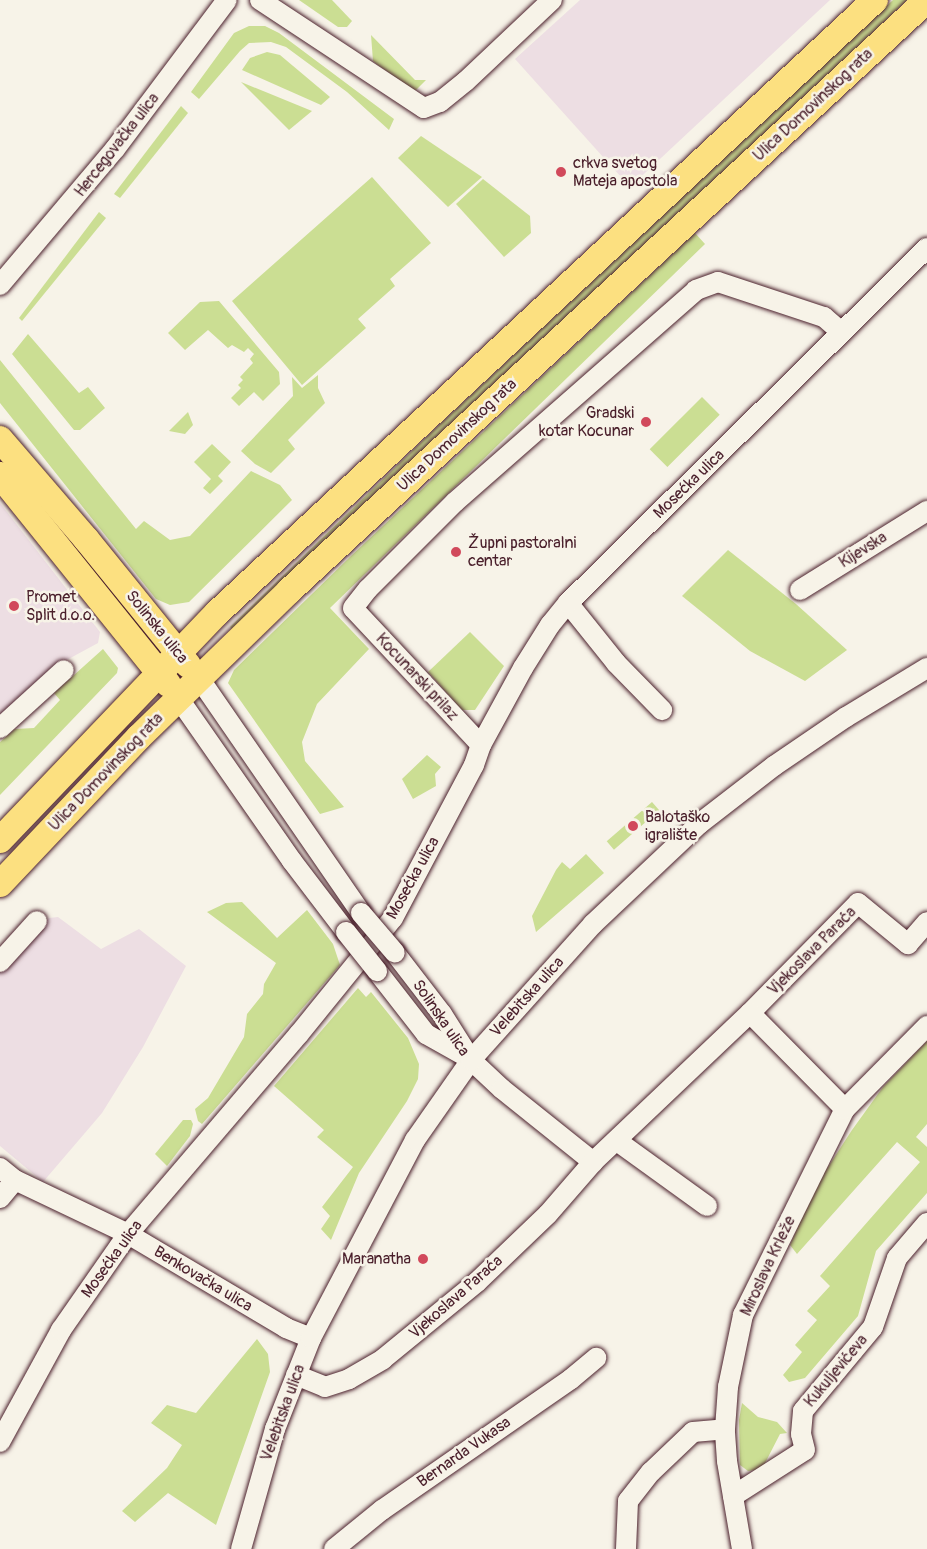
<!DOCTYPE html>
<meta charset="utf-8">
<style>
body{margin:0}
#map{position:relative;width:927px;height:1549px;overflow:hidden;background:#f7f3e8;font-family:Pangolin,sans-serif}
div>[style]{position:absolute}
[style*='--x']{left:calc(var(--x)*1px);top:calc(var(--y)*1px);width:calc(var(--w)*1px);rotate:calc(var(--a)*1deg)}
.built>*{inset:0;background:#eddee3}
.green>*{inset:0;background:#cbde93;transform-origin:0 0}
.roads{filter:drop-shadow(0 0 2px #4a1f2b) drop-shadow(0 0 2px #4a1f2b)}
.minor>*{height:20px;margin:-10px;padding:0 10px;transform-origin:10px;border-radius:10px;background:#f7f3e8}
.major>*{height:26px;margin:-13px;padding:0 13px;transform-origin:13px;border-radius:13px;background:#fce080}
.bridges{filter:drop-shadow(0 0 2px #4a1f2b) drop-shadow(0 0 2px #4a1f2b)}
.minor-bridge>*{height:20px;margin:-10px;padding:0 10px;transform-origin:10px;border-radius:10px;background:#f7f3e8}
.dots>*{width:16px;height:16px;translate:-50% -50%;box-sizing:border-box;border:3px solid #f7f3e8;border-radius:50%}
span{translate:-50% -50%;white-space:nowrap;text-align:center;line-height:1.15;-webkit-text-stroke:5px #f7f3e8;paint-order:stroke}
.street-label{font-size:16px;color:#4a1f2b}
.poi-label{font-size:16px;color:#4a1f2b}
.left{translate:0 -50%;text-align:left}
.right{translate:-100% -50%;text-align:right}
</style>
<div id="map">
<div class="built">
<i style="clip-path:polygon(580px 0,830px 0,630px 187px,515px 59px)"></i>
<i style="clip-path:polygon(0 503px,100px 632px,98px 643px,63px 662px,0 720px)"></i>
<i style="clip-path:polygon(58px 917px,101px 949px,139px 929px,186px 966px,143px 1047px,102px 1113px,43px 1182px,0 1146px,0 969px,49px 918px)"></i>
</div>
<div class="green">
<i style="clip-path:polygon(299px 0,332px 0,352px 21px,347px 27px,338px 27px)"></i>
<i style="clip-path:polygon(893px 0,907px 0,778px 123px,442px 432px,236px 633px,230px 627px,436px 428px)"></i>
<i style="clip-path:polygon(249px 26px,265px 26px,279px 33px,394px 119px,389px 130px,347px 92px,286px 47px,271px 42px,249px 43px,240px 51px,199px 99px,191px 92px,234px 33px)"></i>
<i style="clip-path:polygon(371px 35px,415px 80px,426px 80px,416px 90px,412px 89px,378px 65px,373px 61px)"></i>
<i style="clip-path:polygon(267px 52px,280px 55px,330px 97px,321px 105px,242px 70px,250px 58px)"></i>
<i style="clip-path:polygon(241px 82px,312px 111px,289px 130px)"></i>
<i style="clip-path:polygon(181px 106px,188px 113px,120px 198px,114px 194px)"></i>
<i style="clip-path:polygon(421px 136px,482px 177px,448px 207px,398px 158px)"></i>
<i style="clip-path:polygon(372px 177px,431px 243px,390px 279px,395px 286px,358px 319px,366px 328px,302px 385px,232px 301px)"></i>
<i style="clip-path:polygon(483px 179px,530px 216px,531px 233px,504px 257px,456px 204px)"></i>
<i style="clip-path:polygon(99px 212px,106px 218px,22px 321px,19px 318px)"></i>
<i style="clip-path:polygon(695px 233px,705px 244px,330px 608px,369px 649px,317px 704px,302px 742px,305px 761px,344px 807px,320px 814px,228px 683px,234px 670px,352px 555px)"></i>
<i style="clip-path:polygon(219px 301px,279px 372px,280px 384px,263px 401px,254px 392px,239px 406px,231px 398px,241px 388px,238px 385px,243px 380px,240px 377px,253px 363px,250px 359px,254px 354px,248px 348px,244px 352px,232px 345px,228px 348px,208px 330px,185px 350px,168px 333px,200px 302px)"></i>
<i style="clip-path:polygon(28px 334px,79px 393px,88px 387px,105px 408px,80px 430px,74px 430px,12px 354px)"></i>
<i style="clip-path:polygon(0 360px,136px 529px,144px 521px,170px 540px,190px 536px,251px 471px,280px 485px,292px 500px,189px 602px,170px 605px,156px 599px,0 403px)"></i>
<i style="clip-path:polygon(318px 375px,318px 388px,325px 403px,288px 440px,295px 449px,271px 473px,255px 464px,241px 451px,293px 396px,292px 377px,302px 388px)"></i>
<i style="left:702px;top:397px;width:25px;height:74px;rotate:45deg"></i>
<i style="clip-path:polygon(188px 412px,193px 425px,185px 434px,169px 431px)"></i>
<i style="clip-path:polygon(212px 444px,231px 462px,218px 476px,223px 481px,210px 494px,203px 488px,211px 479px,194px 462px)"></i>
<i style="clip-path:polygon(728px 550px,796px 604px,847px 650px,805px 681px,750px 651px,682px 596px)"></i>
<i style="clip-path:polygon(470px 632px,504px 666px,475px 710px,462px 710px,428px 672px)"></i>
<i style="clip-path:polygon(103px 649px,118px 668px,117px 673px,0 795px,0 742px,15px 729px,34px 728px,60px 700px,54px 693px)"></i>
<i style="clip-path:polygon(427px 755px,441px 767px,435px 774px,436px 786px,413px 799px,402px 779px)"></i>
<i style="left:652px;top:802px;width:11px;height:60px;rotate:49deg"></i>
<i style="clip-path:polygon(586px 854px,604px 873px,536px 932px,532px 916px,556px 870px,562px 862px,570px 869px)"></i>
<i style="clip-path:polygon(242px 902px,277px 938px,307px 910px,333px 944px,340px 965px,202px 1124px,198px 1121px,195px 1109px,208px 1098px,244px 1037px,247px 1014px,263px 994px,264px 984px,276px 963px,207px 912px,226px 903px)"></i>
<i style="clip-path:polygon(358px 988px,366px 997px,371px 992px,408px 1038px,419px 1064px,418px 1079px,407px 1101px,359px 1173px,331px 1240px,321px 1229px,330px 1216px,322px 1207px,353px 1167px,317px 1137px,324px 1130px,274px 1086px)"></i>
<i style="clip-path:polygon(927px 1041px,927px 1124px,916px 1137px,927px 1147px,927px 1193px,876px 1251px,858px 1316px,805px 1378px,789px 1382px,783px 1375px,802px 1352px,795px 1345px,817px 1320px,807px 1311px,830px 1286px,820px 1276px,920px 1162px,897px 1142px,797px 1254px,790px 1245px,815px 1187px,852px 1130px,883px 1087px)"></i>
<i style="clip-path:polygon(183px 1120px,191px 1120px,193px 1124px,190px 1136px,167px 1166px,155px 1154px)"></i>
<i style="clip-path:polygon(257px 1339px,268px 1354px,270px 1372px,216px 1525px,168px 1493px,135px 1522px,122px 1511px,167px 1468px,182px 1445px,151px 1423px,167px 1405px,196px 1413px)"></i>
<i style="clip-path:polygon(742px 1403px,758px 1417px,777px 1422px,787px 1433px,780px 1434px,762px 1469px,748px 1471px,740px 1465px,739px 1420px)"></i>
</div>
<div class="roads">
<div class="minor">
<i style="--x:260;--y:0;--w:196;--a:33.4"></i>
<i style="--x:424;--y:108;--w:17;--a:-21"></i>
<i style="--x:440;--y:102;--w:33;--a:-39"></i>
<i style="--x:466;--y:81;--w:118;--a:-43.3"></i>
<i style="--x:0;--y:285;--w:178;--a:-49.8"></i>
<i style="--x:115;--y:149;--w:186;--a:-53.1"></i>
<i style="--x:800;--y:590;--w:150;--a:-31.9"></i>
<i style="--x:568;--y:603;--w:77;--a:51.3"></i>
<i style="--x:616;--y:663;--w:66;--a:45.6"></i>
<i style="--x:199;--y:678;--w:285;--a:55.4"></i>
<i style="--x:179;--y:699;--w:198;--a:55.1"></i>
<i style="--x:292;--y:861;--w:89;--a:52.7"></i>
<i style="--x:0;--y:728;--w:86;--a:-42.2"></i>
<i style="--x:481;--y:745;--w:187;--a:-133.1"></i>
<i style="--x:353;--y:608;--w:24;--a:-52"></i>
<i style="--x:368;--y:589;--w:123;--a:-45"></i>
<i style="--x:455;--y:502;--w:321;--a:-41.3"></i>
<i style="--x:696;--y:290;--w:23;--a:-20"></i>
<i style="--x:718;--y:282;--w:112;--a:18.3"></i>
<i style="--x:824;--y:317;--w:23;--a:41"></i>
<i style="--x:395;--y:953;--w:77;--a:52.4"></i>
<i style="--x:442;--y:1014;--w:54;--a:57.8"></i>
<i style="--x:471;--y:1060;--w:42;--a:43.1"></i>
<i style="--x:502;--y:1089;--w:117;--a:38.7"></i>
<i style="--x:0;--y:962;--w:55;--a:-47.9"></i>
<i style="--x:377;--y:971;--w:80;--a:52.1"></i>
<i style="--x:426;--y:1034;--w:47;--a:29.3"></i>
<i style="--x:750;--y:1013;--w:154;--a:-45.5"></i>
<i style="--x:858;--y:903;--w:65;--a:39.4"></i>
<i style="--x:908;--y:944;--w:29;--a:-49"></i>
<i style="--x:617;--y:1141;--w:111;--a:35.8"></i>
<i style="--x:0;--y:1168;--w:19;--a:39"></i>
<i style="--x:15;--y:1180;--w:125;--a:25.5"></i>
<i style="--x:128;--y:1234;--w:184;--a:30.7"></i>
<i style="--x:286;--y:1328;--w:27;--a:22"></i>
<i style="--x:0;--y:1198;--w:23;--a:-50"></i>
<i style="--x:296;--y:1375;--w:31;--a:22"></i>
<i style="--x:325;--y:1387;--w:25;--a:-18"></i>
<i style="--x:349;--y:1379;--w:39;--a:-30"></i>
<i style="--x:383;--y:1359;--w:122;--a:-39.3"></i>
<i style="--x:477;--y:1282;--w:98;--a:-43.8"></i>
<i style="--x:548;--y:1214;--w:69;--a:-49.1"></i>
<i style="--x:593;--y:1162;--w:216;--a:-43.5"></i>
<i style="--x:750;--y:1013;--w:135;--a:45.3"></i>
<i style="--x:0;--y:1442;--w:128;--a:-61.4"></i>
<i style="--x:61;--y:1330;--w:117;--a:-55.1"></i>
<i style="--x:128;--y:1234;--w:263;--a:-49.5"></i>
<i style="--x:299;--y:1034;--w:149;--a:-51"></i>
<i style="--x:393;--y:918;--w:173;--a:-62.1"></i>
<i style="--x:474;--y:765;--w:21;--a:-71"></i>
<i style="--x:481;--y:745;--w:88;--a:-61.4"></i>
<i style="--x:523;--y:668;--w:51;--a:-57.9"></i>
<i style="--x:550;--y:625;--w:28;--a:-51"></i>
<i style="--x:568;--y:603;--w:505;--a:-44.68"></i>
<i style="--x:733;--y:1496;--w:85;--a:-32.6"></i>
<i style="--x:805;--y:1450;--w:16;--a:-104"></i>
<i style="--x:801;--y:1434;--w:23;--a:-85"></i>
<i style="--x:803;--y:1411;--w:109;--a:-50.2"></i>
<i style="--x:873;--y:1327;--w:73;--a:-70.8"></i>
<i style="--x:897;--y:1258;--w:46;--a:-49.4"></i>
<i style="--x:241;--y:1549;--w:125;--a:-74.2"></i>
<i style="--x:275;--y:1429;--w:98;--a:-68.4"></i>
<i style="--x:311;--y:1338;--w:224;--a:-62.3"></i>
<i style="--x:415;--y:1140;--w:98;--a:-55"></i>
<i style="--x:471;--y:1060;--w:183;--a:-48.1"></i>
<i style="--x:593;--y:924;--w:146;--a:-43.3"></i>
<i style="--x:699;--y:824;--w:95;--a:-37.7"></i>
<i style="--x:774;--y:766;--w:87;--a:-34.2"></i>
<i style="--x:846;--y:717;--w:95;--a:-31.2"></i>
<i style="--x:334;--y:1549;--w:62;--a:-39.1"></i>
<i style="--x:382;--y:1510;--w:230;--a:-34.7"></i>
<i style="--x:571;--y:1379;--w:33;--a:-40"></i>
<i style="--x:626;--y:1549;--w:48;--a:-87.6"></i>
<i style="--x:628;--y:1501;--w:37;--a:-52"></i>
<i style="--x:651;--y:1472;--w:58;--a:-43.6"></i>
<i style="--x:693;--y:1432;--w:32;--a:-5"></i>
<i style="--x:742;--y:1549;--w:89;--a:-99.7"></i>
<i style="--x:727;--y:1461;--w:32;--a:-94"></i>
<i style="--x:725;--y:1429;--w:42;--a:-85.9"></i>
<i style="--x:728;--y:1387;--w:74;--a:-78.2"></i>
<i style="--x:743;--y:1315;--w:230;--a:-63.7"></i>
<i style="--x:845;--y:1109;--w:117;--a:-45.3"></i>
</div>
<div class="major">
<i style="--x:0;--y:439;--w:132;--a:49.3"></i>
<i style="--x:86;--y:539;--w:162;--a:51"></i>
<i style="--x:0;--y:475;--w:268;--a:51.2"></i>
<i style="--x:0;--y:840;--w:314;--a:-46.3"></i>
<i style="--x:217;--y:613;--w:899;--a:-42.97"></i>
<i style="--x:0;--y:884;--w:202;--a:-46.6"></i>
<i style="--x:139;--y:737;--w:209;--a:-44.2"></i>
<i style="--x:289;--y:591;--w:870;--a:-42.81"></i>
</div>
</div>
<div class="bridges">
<div class="minor-bridge">
<i style="--x:361;--y:913;--w:52;--a:49.6"></i>
<i style="--x:346;--y:932;--w:50;--a:51.5"></i>
</div>
</div>
<div class="dots">
<i style="left:561px;top:172px;background:#d1495b"></i>
<i style="left:646px;top:422px;background:#d1495b"></i>
<i style="left:456px;top:552px;background:#d1495b"></i>
<i style="left:14px;top:606px;background:#d1495b"></i>
<i style="left:633px;top:826px;background:#d1495b"></i>
<i style="left:423px;top:1259px;background:#d1495b"></i>
</div>
<div class="street-label">
<span style="left:813px;top:105px;rotate:-43deg">Ulica Domovinskog rata</span>
<span style="left:117px;top:145px;rotate:-52deg">Hercegovačka ulica</span>
<span style="left:457px;top:435px;rotate:-43deg">Ulica Domovinskog rata</span>
<span style="left:689px;top:484px;rotate:-44deg">Mosećka ulica</span>
<span style="left:863px;top:550px;rotate:-32deg">Kijevska</span>
<span style="left:157px;top:627px;rotate:51deg">Solinska ulica</span>
<span style="left:417px;top:677px;rotate:47deg">Kocunarski prilaz</span>
<span style="left:106px;top:772px;rotate:-46deg">Ulica Domovinskog rata</span>
<span style="left:413px;top:878px;rotate:-61deg">Mosećka ulica</span>
<span style="left:812px;top:951px;rotate:-45deg">Vjekoslava Paraća</span>
<span style="left:527px;top:997px;rotate:-48deg">Velebitska ulica</span>
<span style="left:441px;top:1018px;rotate:56deg">Solinska ulica</span>
<span style="left:112px;top:1259px;rotate:-54deg">Mosećka ulica</span>
<span style="left:768px;top:1266px;rotate:-65deg">Miroslava Krleže</span>
<span style="left:203px;top:1279px;rotate:31deg">Benkovačka ulica</span>
<span style="left:456px;top:1297px;rotate:-41deg">Vjekoslava Paraća</span>
<span style="left:836px;top:1371px;rotate:-50deg">Kukuljevićeva</span>
<span style="left:283px;top:1413px;rotate:-70deg">Velebitska ulica</span>
<span style="left:464px;top:1452px;rotate:-35deg">Bernarda Vukasa</span>
</div>
<div class="poi-label">
<span class="left" style="left:573px;top:172px">crkva svetog<br>Mateja apostola</span>
<span class="right" style="left:634px;top:422px">Gradski<br>kotar Kocunar</span>
<span class="left" style="left:468px;top:552px">Župni pastoralni<br>centar</span>
<span class="left" style="left:26px;top:606px">Promet<br>Split d.o.o.</span>
<span class="left" style="left:645px;top:826px">Balotaško<br>igralište</span>
<span class="right" style="left:411px;top:1259px">Maranatha</span>
</div>
</div>
